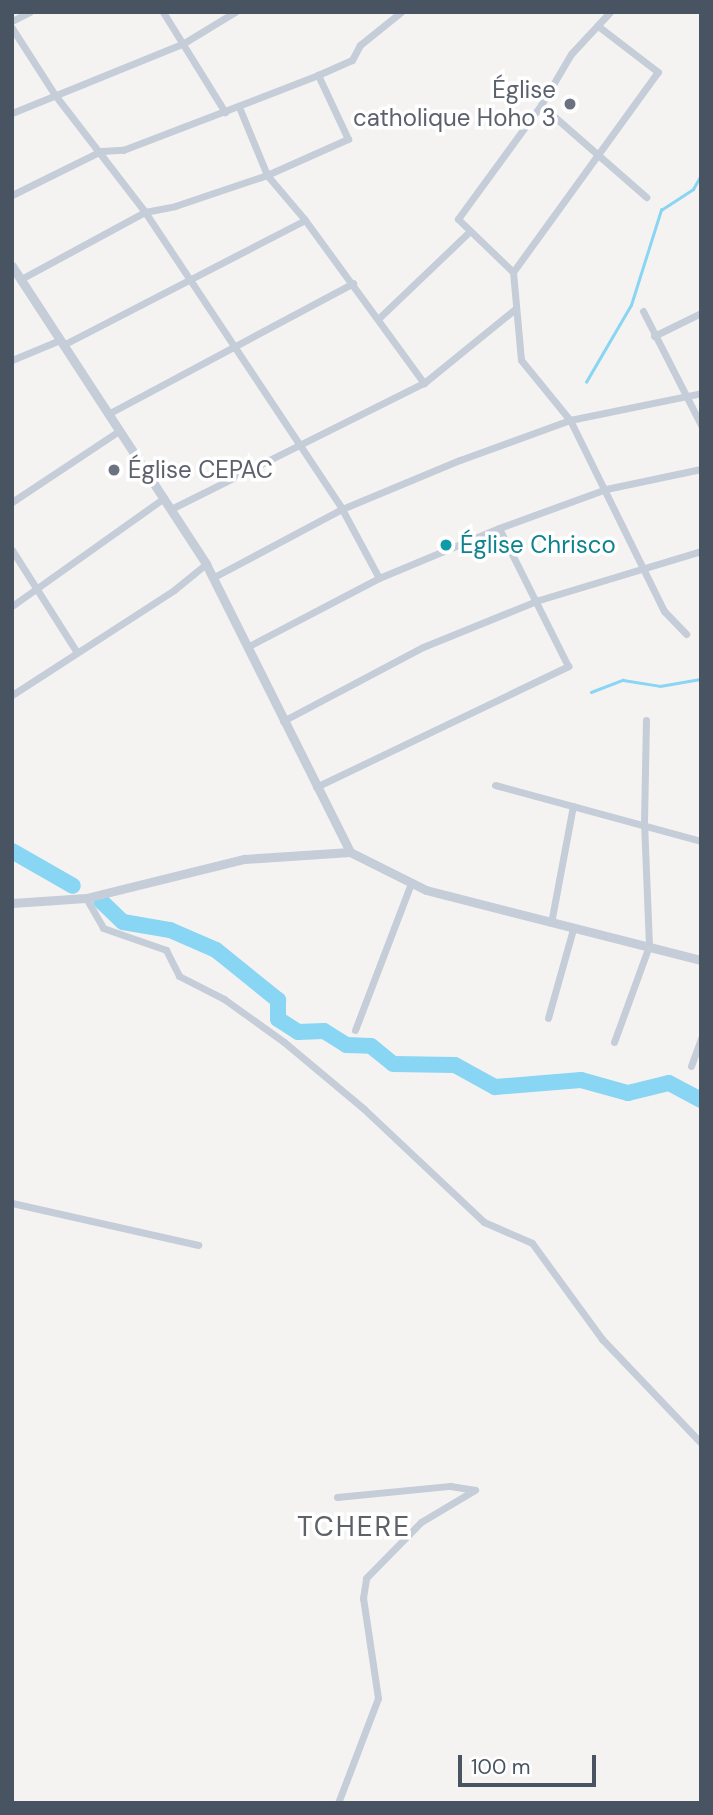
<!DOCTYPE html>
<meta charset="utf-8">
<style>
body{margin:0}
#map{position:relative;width:713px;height:1815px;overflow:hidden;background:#f5f3f2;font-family:"DM Sans",sans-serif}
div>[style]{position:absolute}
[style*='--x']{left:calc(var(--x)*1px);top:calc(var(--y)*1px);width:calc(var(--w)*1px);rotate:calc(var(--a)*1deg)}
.stream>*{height:2.5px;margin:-1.25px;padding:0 1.25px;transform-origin:1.25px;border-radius:1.25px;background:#89d5f4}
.river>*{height:16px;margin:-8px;padding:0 8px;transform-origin:8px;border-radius:8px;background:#89d5f4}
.minor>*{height:7px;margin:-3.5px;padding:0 3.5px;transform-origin:3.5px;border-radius:3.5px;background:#c5cdd8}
.tertiary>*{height:9px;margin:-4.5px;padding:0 4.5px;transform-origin:4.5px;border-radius:4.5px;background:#c5cdd8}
.dots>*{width:19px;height:19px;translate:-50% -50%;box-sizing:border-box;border:4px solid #fff;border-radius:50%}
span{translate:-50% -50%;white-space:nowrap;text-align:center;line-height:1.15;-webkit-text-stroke:7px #fff;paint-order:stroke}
.worship-label{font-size:24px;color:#5b616d}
.right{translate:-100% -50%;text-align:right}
.left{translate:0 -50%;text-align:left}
.culture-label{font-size:24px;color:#0d838f}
.quarter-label{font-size:28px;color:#5e6268;letter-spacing:2px}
.frame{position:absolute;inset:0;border:14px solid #485462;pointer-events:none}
.scale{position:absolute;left:458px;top:1755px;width:138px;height:32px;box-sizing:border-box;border:4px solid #485462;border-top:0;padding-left:9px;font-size:21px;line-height:24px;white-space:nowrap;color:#485462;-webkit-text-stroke:5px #fff;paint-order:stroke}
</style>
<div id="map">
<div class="stream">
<i style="--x:586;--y:382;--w:89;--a:-59.7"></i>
<i style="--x:631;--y:305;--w:100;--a:-72.5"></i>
<i style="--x:661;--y:210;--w:38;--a:-33"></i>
<i style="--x:693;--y:189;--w:16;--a:-60"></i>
<i style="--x:591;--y:692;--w:34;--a:-21"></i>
<i style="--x:623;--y:680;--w:37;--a:9"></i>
<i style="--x:660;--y:686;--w:42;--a:-9.7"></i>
</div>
<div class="river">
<i style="--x:12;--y:851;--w:70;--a:29.8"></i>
<i style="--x:101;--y:901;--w:30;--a:44"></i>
<i style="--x:123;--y:922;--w:48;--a:9.7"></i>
<i style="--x:170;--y:930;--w:50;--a:23.5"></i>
<i style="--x:216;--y:950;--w:80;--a:38.9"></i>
<i style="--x:278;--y:1000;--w:19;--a:90"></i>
<i style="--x:278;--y:1019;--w:24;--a:33"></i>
<i style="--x:298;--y:1032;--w:26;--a:-2"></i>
<i style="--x:324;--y:1031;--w:26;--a:32"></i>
<i style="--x:346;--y:1045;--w:25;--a:2"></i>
<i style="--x:371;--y:1046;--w:28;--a:39"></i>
<i style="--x:393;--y:1064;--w:62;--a:0.9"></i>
<i style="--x:455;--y:1065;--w:46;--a:28.8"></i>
<i style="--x:495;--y:1087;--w:86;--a:-4.7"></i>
<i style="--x:581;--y:1080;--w:49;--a:15.5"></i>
<i style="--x:628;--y:1093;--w:42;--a:-13.7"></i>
<i style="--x:669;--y:1083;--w:36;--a:28"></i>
</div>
<div class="minor">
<i style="--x:163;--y:12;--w:118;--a:58.2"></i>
<i style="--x:610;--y:12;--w:57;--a:132.9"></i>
<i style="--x:571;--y:54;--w:59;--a:120.5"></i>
<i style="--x:541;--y:105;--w:141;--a:126.1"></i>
<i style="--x:458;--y:219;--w:76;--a:43.9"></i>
<i style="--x:513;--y:272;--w:88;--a:84.8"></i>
<i style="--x:521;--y:360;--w:77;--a:50.8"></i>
<i style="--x:570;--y:420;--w:213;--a:63.8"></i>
<i style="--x:664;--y:611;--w:32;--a:46"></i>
<i style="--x:12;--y:21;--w:20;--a:-27"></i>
<i style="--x:12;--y:28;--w:80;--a:57.3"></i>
<i style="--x:55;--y:95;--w:148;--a:52.4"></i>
<i style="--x:145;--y:212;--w:356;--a:56.4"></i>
<i style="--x:342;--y:509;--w:78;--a:61.8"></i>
<i style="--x:541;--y:105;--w:140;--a:41.2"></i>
<i style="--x:239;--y:107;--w:74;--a:67.6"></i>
<i style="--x:267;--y:175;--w:59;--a:49.8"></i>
<i style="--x:305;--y:220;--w:202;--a:53.9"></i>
<i style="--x:12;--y:113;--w:186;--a:-22.1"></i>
<i style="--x:184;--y:43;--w:60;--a:-31.3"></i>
<i style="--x:12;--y:195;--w:99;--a:-26.3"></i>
<i style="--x:101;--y:151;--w:22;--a:-3"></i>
<i style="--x:123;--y:150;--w:209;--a:-21"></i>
<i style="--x:318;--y:75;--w:37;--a:-24"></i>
<i style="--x:352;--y:60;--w:17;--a:-62"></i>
<i style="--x:360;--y:45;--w:53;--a:-38.8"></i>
<i style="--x:513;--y:272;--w:247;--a:-54.1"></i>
<i style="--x:658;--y:72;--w:76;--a:-142.5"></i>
<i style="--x:21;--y:279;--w:141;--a:-28.4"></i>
<i style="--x:145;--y:212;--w:31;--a:-11"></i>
<i style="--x:175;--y:206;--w:97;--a:-18.6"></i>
<i style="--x:267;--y:175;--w:89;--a:-24"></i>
<i style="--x:348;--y:139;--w:71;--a:-115.1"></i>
<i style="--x:643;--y:311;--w:128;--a:63"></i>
<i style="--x:379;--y:318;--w:123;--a:-43.7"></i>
<i style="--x:654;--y:336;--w:52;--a:-26.1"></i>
<i style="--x:63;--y:345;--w:272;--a:-27.3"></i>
<i style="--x:12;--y:360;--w:52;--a:-22.6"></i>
<i style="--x:108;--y:414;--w:278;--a:-28.1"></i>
<i style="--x:12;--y:502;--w:128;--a:-33.6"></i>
<i style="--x:171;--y:509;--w:283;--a:-26.5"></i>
<i style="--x:424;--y:383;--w:117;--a:-39.1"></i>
<i style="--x:12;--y:550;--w:120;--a:57.6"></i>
<i style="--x:214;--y:577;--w:145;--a:-28"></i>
<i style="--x:342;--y:509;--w:128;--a:-22.6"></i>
<i style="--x:460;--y:460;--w:117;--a:-20"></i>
<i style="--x:570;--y:420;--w:134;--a:-11.6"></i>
<i style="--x:12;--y:606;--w:186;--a:-35.4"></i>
<i style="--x:249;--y:646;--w:147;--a:-27.6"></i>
<i style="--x:379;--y:578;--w:130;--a:-22.6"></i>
<i style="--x:499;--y:528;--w:114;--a:-20"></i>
<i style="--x:606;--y:489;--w:97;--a:-11.9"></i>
<i style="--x:12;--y:695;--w:193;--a:-32.9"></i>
<i style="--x:174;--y:590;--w:41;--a:-39.1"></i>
<i style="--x:283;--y:721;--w:158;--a:-27.9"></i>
<i style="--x:423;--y:647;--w:125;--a:-22.1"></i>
<i style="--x:539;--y:600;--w:169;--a:-16.8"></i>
<i style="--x:495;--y:785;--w:213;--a:15.2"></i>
<i style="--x:316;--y:787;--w:280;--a:-25.6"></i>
<i style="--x:568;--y:666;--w:154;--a:-116.6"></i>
<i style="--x:86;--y:898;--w:34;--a:60"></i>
<i style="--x:103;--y:928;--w:67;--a:19.2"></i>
<i style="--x:166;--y:950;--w:29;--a:63"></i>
<i style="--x:179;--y:976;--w:51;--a:27.1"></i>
<i style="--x:224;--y:999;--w:74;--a:35.6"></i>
<i style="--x:284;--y:1042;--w:104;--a:39.9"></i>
<i style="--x:364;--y:1109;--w:165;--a:43.3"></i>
<i style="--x:484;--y:1222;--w:52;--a:23.6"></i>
<i style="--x:532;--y:1243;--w:119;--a:53.9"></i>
<i style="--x:602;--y:1339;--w:144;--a:46.4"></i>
<i style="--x:551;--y:923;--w:119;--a:-79.4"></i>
<i style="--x:548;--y:1018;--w:92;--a:-74.3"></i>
<i style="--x:355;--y:1030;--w:157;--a:-69.1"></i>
<i style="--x:614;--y:1042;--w:102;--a:-70"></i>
<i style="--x:649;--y:946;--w:123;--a:-92.3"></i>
<i style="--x:644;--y:823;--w:103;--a:-88.9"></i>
<i style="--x:691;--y:1066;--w:30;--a:-70"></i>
<i style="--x:12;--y:1203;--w:191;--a:12.7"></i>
<i style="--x:337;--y:1497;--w:114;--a:-5.6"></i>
<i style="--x:450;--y:1486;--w:24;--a:9"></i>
<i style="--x:338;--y:1803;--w:112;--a:-69.1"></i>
<i style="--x:378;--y:1698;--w:101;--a:-98.5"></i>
<i style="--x:363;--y:1598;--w:20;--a:-81"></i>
<i style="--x:366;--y:1578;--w:78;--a:-45.5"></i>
<i style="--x:421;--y:1522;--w:63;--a:-30.7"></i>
</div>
<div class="tertiary">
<i style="--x:12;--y:266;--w:356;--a:56.9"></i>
<i style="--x:206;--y:564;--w:322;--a:63.4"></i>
<i style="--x:12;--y:903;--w:74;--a:-3.9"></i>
<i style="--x:86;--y:898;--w:163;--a:-13.9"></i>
<i style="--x:244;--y:859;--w:106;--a:-3.8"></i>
<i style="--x:350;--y:852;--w:85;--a:26.6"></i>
<i style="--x:426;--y:890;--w:284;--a:14.3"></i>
</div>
<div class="dots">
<i style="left:570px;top:104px;background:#6b7280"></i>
<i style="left:114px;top:470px;background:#6b7280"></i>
<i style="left:446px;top:545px;background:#0f9aa8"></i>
</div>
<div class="worship-label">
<span class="right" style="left:556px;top:104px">Église<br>catholique Hoho 3</span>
<span class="left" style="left:128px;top:470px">Église CEPAC</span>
</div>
<div class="culture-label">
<span class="left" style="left:460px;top:545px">Église Chrisco</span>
</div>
<div class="quarter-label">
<span style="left:354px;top:1527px">TCHERE</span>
</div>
<div class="frame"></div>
<div class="scale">100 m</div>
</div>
